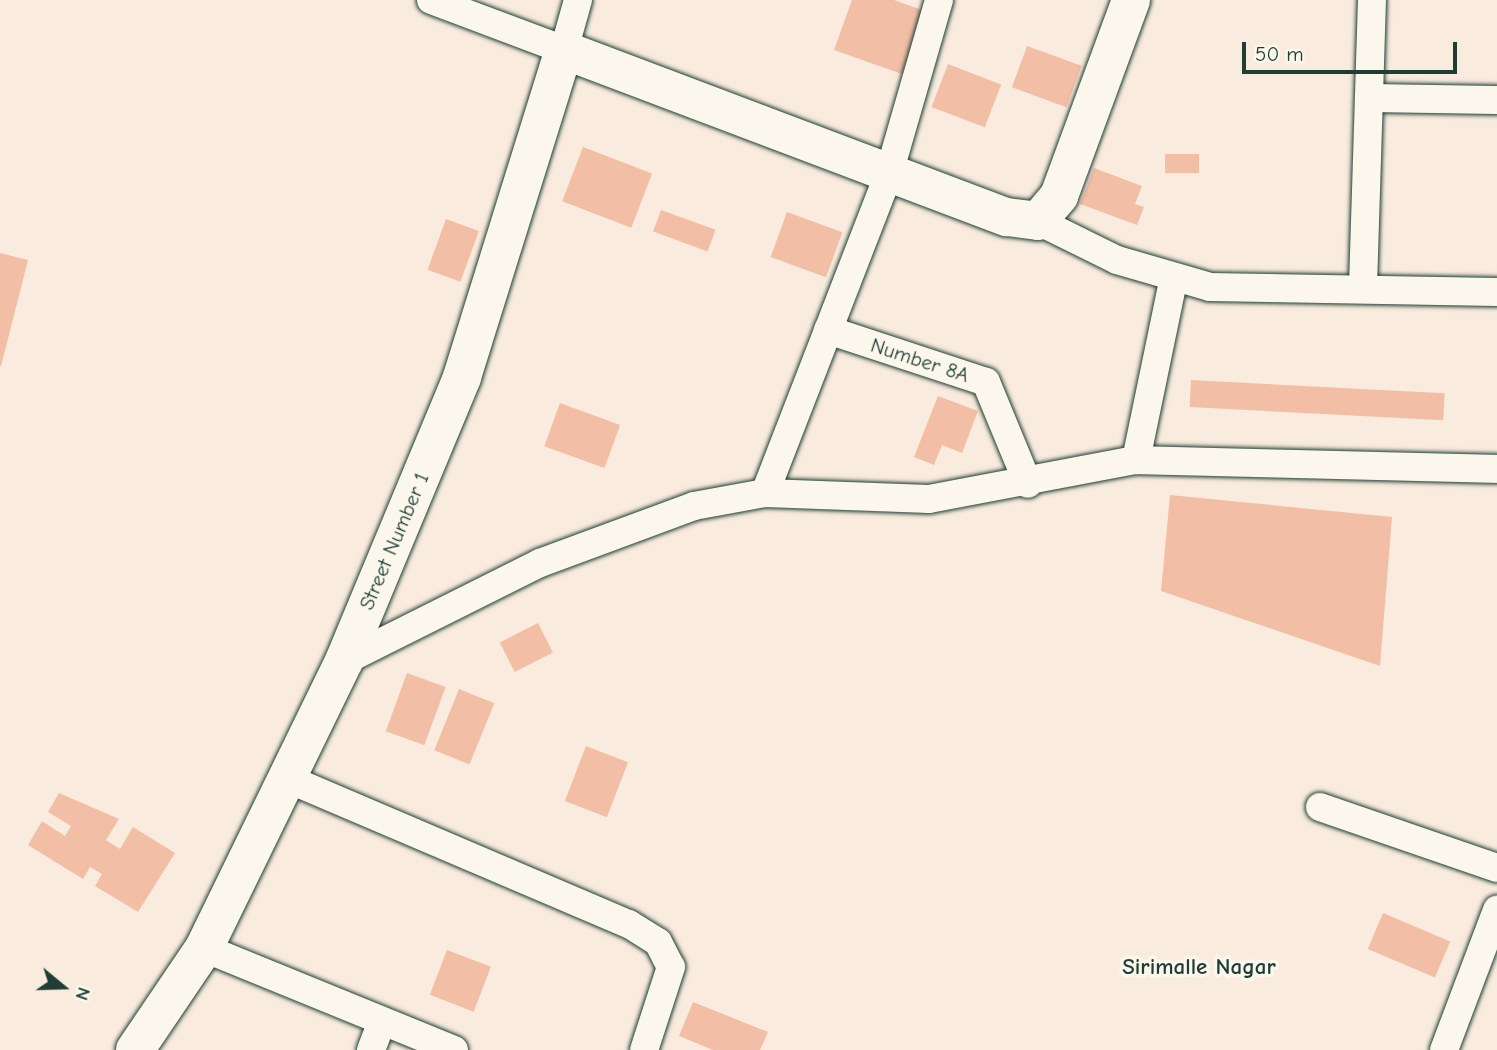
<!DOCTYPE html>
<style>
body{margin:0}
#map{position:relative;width:1497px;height:1050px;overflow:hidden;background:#f9ecde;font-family:"Comic Neue",sans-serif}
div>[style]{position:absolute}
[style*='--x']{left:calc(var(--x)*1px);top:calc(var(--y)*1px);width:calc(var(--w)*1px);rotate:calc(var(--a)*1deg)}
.building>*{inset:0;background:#f2bea5;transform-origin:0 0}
.roads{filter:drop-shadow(0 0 2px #1f3d34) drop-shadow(0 0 2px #1f3d34)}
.street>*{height:28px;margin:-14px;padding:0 14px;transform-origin:14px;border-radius:14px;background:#fbf7ec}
.secondary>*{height:38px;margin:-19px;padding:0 19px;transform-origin:19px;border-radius:19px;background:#fbf7ec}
span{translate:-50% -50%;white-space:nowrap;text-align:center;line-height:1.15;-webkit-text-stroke:7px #fbf7ec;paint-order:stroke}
.street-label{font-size:21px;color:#1f3d34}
.neighbourhood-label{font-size:23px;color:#1f3d34;font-weight:700}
.north{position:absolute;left:28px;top:952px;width:70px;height:70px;-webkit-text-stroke:5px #fbf7ec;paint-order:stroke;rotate:109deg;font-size:19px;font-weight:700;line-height:28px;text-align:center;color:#1f3d34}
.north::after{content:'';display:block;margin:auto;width:24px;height:32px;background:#1f3d34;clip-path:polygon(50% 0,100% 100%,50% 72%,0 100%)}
.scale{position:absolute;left:1242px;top:42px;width:215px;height:32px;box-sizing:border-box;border:4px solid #1f3d34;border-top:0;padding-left:9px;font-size:21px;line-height:24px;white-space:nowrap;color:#1f3d34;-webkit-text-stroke:5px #fbf7ec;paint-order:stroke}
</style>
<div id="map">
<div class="building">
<i style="clip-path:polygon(852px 0,894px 0,925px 11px,902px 74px,834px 50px)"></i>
<i style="left:1027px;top:46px;width:58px;height:44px;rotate:20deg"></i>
<i style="left:948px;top:64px;width:57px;height:46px;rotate:21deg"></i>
<i style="left:583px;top:147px;width:74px;height:58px;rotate:21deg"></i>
<i style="left:1165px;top:154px;width:34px;height:19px"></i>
<i style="clip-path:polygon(1094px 168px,1142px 186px,1135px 204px,1144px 207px,1137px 225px,1080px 204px)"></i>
<i style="left:661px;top:210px;width:58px;height:23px;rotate:20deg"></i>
<i style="left:787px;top:212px;width:59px;height:48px;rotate:20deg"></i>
<i style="left:446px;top:219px;width:35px;height:54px;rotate:20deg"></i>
<i style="clip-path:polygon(0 253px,28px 260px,1px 366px,0 366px)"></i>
<i style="left:1191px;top:380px;width:254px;height:27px;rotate:3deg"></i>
<i style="clip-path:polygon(938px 396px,978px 411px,962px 453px,942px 445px,934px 465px,914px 457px)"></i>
<i style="left:560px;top:403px;width:64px;height:46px;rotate:20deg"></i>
<i style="clip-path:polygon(1170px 495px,1392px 517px,1380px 666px,1161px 591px)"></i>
<i style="left:538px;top:623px;width:33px;height:43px;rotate:63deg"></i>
<i style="left:407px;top:673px;width:41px;height:62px;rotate:20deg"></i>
<i style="left:459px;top:689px;width:38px;height:66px;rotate:22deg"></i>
<i style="left:586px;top:746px;width:45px;height:59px;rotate:21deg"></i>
<i style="clip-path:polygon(59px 793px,119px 819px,106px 840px,120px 849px,133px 827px,175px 853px,138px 912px,95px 886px,102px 874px,90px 867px,83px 879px,28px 845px,42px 821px,65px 836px,71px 826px,48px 812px)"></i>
<i style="left:1383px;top:913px;width:73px;height:39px;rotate:23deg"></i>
<i style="left:447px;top:950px;width:47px;height:48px;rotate:21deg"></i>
<i style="clip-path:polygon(693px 1002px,768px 1032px,760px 1050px,713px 1050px,679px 1036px)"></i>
</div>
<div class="roads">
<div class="street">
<i style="--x:431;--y:0;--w:142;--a:20.6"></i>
<i style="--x:564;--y:50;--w:52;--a:-74.4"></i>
<i style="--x:1369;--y:98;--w:128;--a:0.9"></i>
<i style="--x:1038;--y:221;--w:88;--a:26.3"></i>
<i style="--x:1117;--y:260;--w:97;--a:16.2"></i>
<i style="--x:1210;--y:287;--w:287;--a:1"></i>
<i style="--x:1363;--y:286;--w:286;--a:-88.2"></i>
<i style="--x:828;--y:330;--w:166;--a:18.2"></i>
<i style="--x:986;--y:382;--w:110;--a:67.6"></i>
<i style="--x:1136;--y:460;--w:183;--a:-78.3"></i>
<i style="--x:765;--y:493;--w:346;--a:-68.8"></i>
<i style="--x:890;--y:170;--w:177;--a:-73.9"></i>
<i style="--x:344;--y:661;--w:219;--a:-26.6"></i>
<i style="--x:540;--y:563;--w:164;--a:-20.3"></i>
<i style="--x:694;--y:506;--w:72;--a:-10.4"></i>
<i style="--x:765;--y:493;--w:164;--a:2.1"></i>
<i style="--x:929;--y:499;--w:211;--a:-10.7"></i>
<i style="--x:1136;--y:460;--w:361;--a:1.4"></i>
<i style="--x:286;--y:778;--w:373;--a:23.1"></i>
<i style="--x:629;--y:924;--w:34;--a:32"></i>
<i style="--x:658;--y:942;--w:28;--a:63"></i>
<i style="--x:671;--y:967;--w:87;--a:108"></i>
<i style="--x:1320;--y:807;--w:187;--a:19"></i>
<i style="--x:204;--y:948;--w:270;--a:22.2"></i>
<i style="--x:371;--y:1050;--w:31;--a:-69"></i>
<i style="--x:1444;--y:1050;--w:150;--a:-69.3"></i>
</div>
<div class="secondary">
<i style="--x:135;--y:1050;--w:123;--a:-55.9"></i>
<i style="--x:204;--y:948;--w:319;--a:-64"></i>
<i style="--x:344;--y:661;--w:308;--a:-67.4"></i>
<i style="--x:462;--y:377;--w:343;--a:-72.7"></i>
<i style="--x:564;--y:50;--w:473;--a:20.7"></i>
<i style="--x:1007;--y:217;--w:31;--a:7"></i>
<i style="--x:1038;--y:221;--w:33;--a:-50"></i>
<i style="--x:1059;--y:196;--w:209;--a:-69.8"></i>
</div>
</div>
<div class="street-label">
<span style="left:920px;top:360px;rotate:18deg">Number 8A</span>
<span style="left:394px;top:541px;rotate:-67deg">Street Number 1</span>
</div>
<div class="neighbourhood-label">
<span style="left:1199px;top:967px">Sirimalle Nagar</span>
</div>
<div class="north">N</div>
<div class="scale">50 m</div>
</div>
